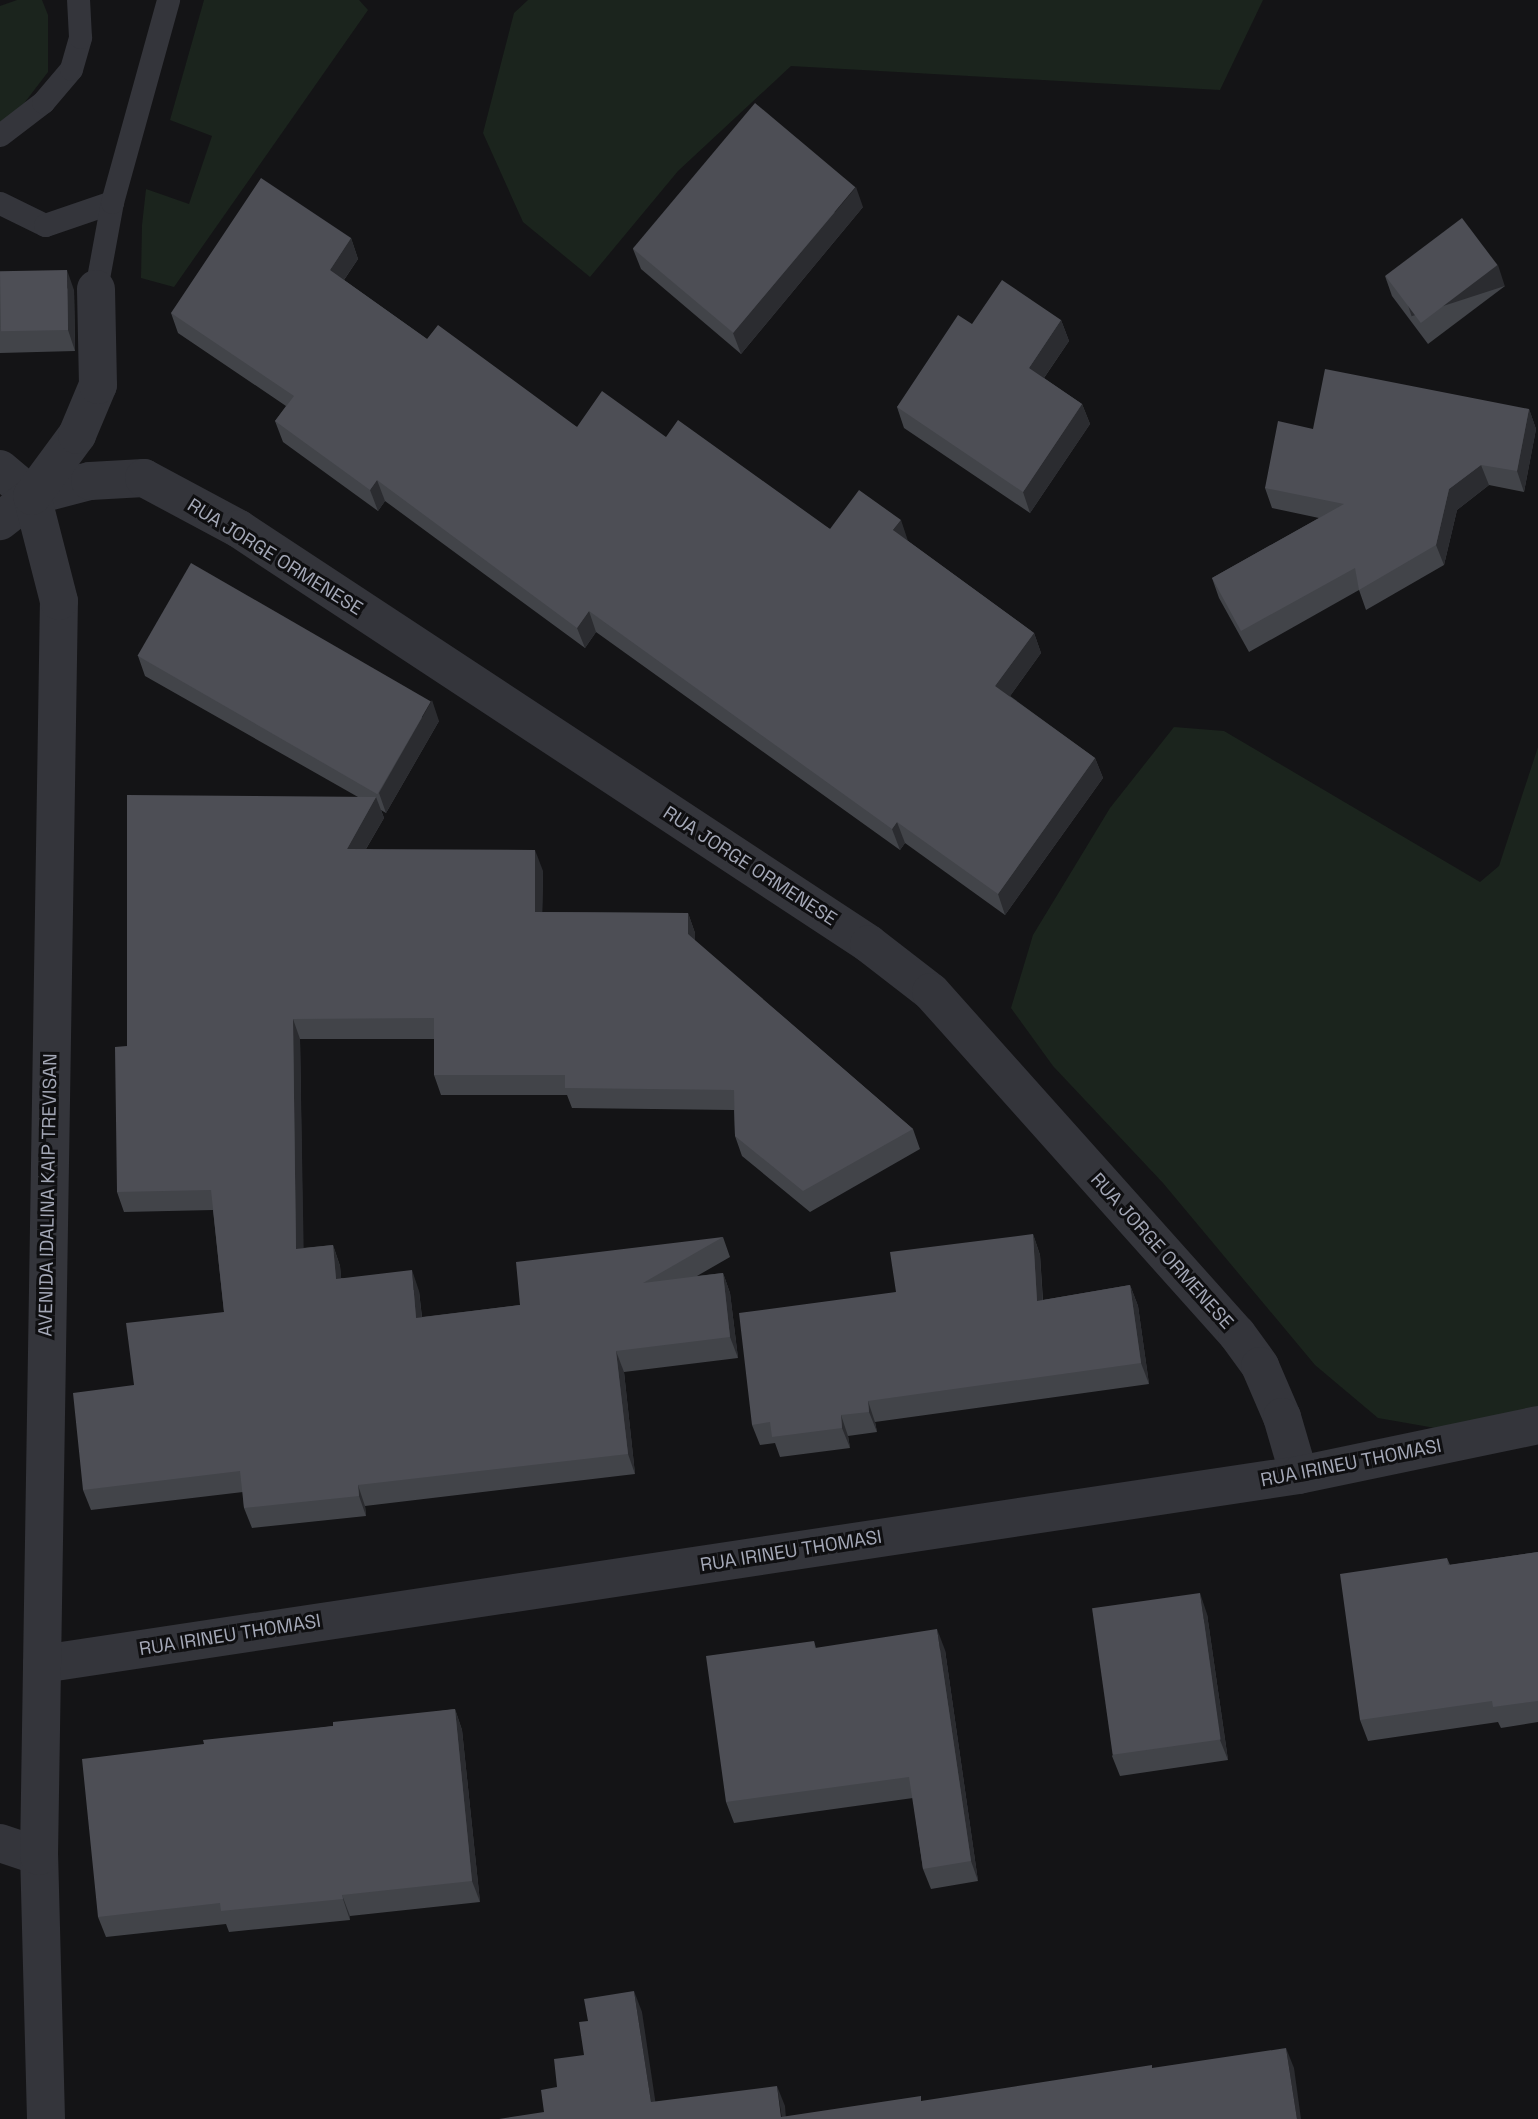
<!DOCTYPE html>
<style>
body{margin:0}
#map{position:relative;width:1538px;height:2119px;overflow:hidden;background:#141416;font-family:"Space Grotesk",sans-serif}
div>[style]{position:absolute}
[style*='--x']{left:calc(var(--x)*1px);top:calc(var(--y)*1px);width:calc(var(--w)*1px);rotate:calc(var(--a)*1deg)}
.green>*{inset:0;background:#1b241d}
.service>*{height:23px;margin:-11.5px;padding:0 11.5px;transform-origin:11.5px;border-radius:11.5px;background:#34353b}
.minor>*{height:38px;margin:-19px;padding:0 19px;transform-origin:19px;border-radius:19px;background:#34353b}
.wall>*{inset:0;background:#424449}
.shaded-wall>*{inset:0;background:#2b2c30;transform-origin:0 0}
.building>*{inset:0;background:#4d4e55;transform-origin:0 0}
span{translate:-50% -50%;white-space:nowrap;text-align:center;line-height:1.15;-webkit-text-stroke:6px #0f0f11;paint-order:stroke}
.street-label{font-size:19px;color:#a4a8b7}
</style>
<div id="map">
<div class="green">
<i style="clip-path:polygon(17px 0,42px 0,48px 15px,48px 72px,22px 106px,0 127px,0 6px)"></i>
<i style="clip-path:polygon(204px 0,359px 0,368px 10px,174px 287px,141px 278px,142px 225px,146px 189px,189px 204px,212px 136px,170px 120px)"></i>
<i style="clip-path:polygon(528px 0,1263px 0,1220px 90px,791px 66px,678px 171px,590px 277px,523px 222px,483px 133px,514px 13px)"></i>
<i style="clip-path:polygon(1174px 727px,1224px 731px,1480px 882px,1499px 866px,1538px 747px,1538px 1410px,1441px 1429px,1378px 1418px,1315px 1365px,1163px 1183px,1053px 1066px,1011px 1008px,1033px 935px,1110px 808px)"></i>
</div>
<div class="service">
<i style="--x:0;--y:135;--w:54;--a:-37.5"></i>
<i style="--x:43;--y:102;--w:43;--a:-49.7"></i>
<i style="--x:71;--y:69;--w:33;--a:-74"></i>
<i style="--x:80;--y:37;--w:37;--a:-93"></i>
<i style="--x:0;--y:203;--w:50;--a:26.1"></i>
<i style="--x:45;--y:225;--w:71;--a:-18.9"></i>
<i style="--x:96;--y:289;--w:88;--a:-79.6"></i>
<i style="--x:112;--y:202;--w:210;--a:-74.5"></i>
</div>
<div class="minor">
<i style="--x:0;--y:469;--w:42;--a:40.2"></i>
<i style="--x:32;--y:496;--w:41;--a:142"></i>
<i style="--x:32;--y:496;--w:60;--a:-14.5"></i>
<i style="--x:90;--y:481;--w:54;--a:-3.2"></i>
<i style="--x:144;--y:478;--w:108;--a:28.2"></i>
<i style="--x:239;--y:529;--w:754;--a:33.37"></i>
<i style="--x:869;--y:944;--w:78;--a:37.7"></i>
<i style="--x:931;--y:992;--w:459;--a:48.2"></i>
<i style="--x:1237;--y:1334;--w:39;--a:54"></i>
<i style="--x:1260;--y:1366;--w:56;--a:66.7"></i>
<i style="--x:1282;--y:1417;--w:60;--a:73.7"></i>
<i style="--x:42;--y:1664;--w:1271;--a:-8.55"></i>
<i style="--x:1299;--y:1475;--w:244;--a:-11.8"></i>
<i style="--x:0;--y:1843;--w:41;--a:18.4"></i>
<i style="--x:46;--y:2119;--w:263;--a:-91.5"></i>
<i style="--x:39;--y:1856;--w:1255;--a:-89.09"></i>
<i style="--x:59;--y:601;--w:108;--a:-104.4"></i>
<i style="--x:32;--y:496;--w:76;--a:-53.6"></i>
<i style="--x:77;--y:435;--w:54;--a:-67.2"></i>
<i style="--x:98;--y:385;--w:96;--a:-91.2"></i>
</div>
<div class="wall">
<i style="clip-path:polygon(863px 207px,741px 354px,641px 269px,633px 249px)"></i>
<i style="clip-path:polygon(351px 238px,358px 259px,344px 280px,427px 339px,577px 427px,666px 437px,830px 529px,908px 541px,1034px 633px,1041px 653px,1010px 696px,1095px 758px,1103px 778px,1005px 915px,905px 843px,900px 850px,596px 632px,585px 648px,385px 501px,378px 511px,283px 442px,275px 421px,286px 406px,178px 333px,171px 313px)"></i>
<i style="clip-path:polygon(0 272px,74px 290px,75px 351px,0 353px)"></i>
<i style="clip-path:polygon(1385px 276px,1505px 286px,1428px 344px,1392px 296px)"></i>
<i style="clip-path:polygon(1061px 320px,1069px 341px,1044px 378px,1082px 404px,1090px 424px,1030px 513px,904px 428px,897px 407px,972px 324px)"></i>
<i style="clip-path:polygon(1529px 409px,1536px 429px,1524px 492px,1489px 485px,1457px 510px,1444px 565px,1366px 610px,1359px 590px,1249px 652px,1219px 598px,1212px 578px,1319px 518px,1272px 508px,1265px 488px,1313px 429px)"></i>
<i style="clip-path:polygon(138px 656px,439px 721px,386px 813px,381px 810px,384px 818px,366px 849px,543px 871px,542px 912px,688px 913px,695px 933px,695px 941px,913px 1129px,920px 1149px,810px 1212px,742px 1156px,735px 1136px,734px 1110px,572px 1108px,567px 1095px,441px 1095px,434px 1075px,434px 1039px,300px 1039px,303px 1248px,333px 1245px,340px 1266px,341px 1278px,419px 1291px,422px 1317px,520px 1305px,723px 1237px,730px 1257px,697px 1276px,723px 1273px,730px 1293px,738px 1358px,624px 1372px,635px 1474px,365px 1506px,366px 1516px,252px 1528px,244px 1508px,243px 1492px,91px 1510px,83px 1490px,134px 1385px,224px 1312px,213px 1210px,124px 1212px,117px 1192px,127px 1046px,358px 797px,145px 676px)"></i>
<i style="clip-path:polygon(1033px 1234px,1040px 1255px,1043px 1300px,1130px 1285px,1138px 1306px,1149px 1384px,875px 1422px,877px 1432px,848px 1436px,850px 1448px,780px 1457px,775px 1443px,760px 1445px,752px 1425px,896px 1292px)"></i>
<i style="clip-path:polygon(1538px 1552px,1538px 1722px,1501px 1728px,1498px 1722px,1368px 1741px,1360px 1720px,1447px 1558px,1450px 1565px)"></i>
<i style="clip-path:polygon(1207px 1614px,1228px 1760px,1120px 1776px,1112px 1756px)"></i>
<i style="clip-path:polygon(814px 1641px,816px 1648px,945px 1650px,978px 1881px,931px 1889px,923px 1869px,913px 1798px,734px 1823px,726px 1802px)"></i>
<i style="clip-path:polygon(455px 1709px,462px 1730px,480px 1902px,350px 1916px,350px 1920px,229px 1932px,226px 1924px,106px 1937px,98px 1917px,204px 1744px)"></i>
</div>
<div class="shaded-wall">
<i style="clip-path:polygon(856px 187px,863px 207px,741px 354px,733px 333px)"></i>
<i style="clip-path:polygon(351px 238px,358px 259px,337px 290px,330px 270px)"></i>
<i style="left:1498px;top:265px;width:22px;height:98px;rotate:72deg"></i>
<i style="clip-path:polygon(67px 270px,74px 290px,75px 351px,68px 330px)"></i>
<i style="clip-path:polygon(1061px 320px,1069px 341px,1037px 388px,1029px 368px)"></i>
<i style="clip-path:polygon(1082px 404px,1090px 424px,1030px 513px,1023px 492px)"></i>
<i style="clip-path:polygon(1529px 409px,1536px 429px,1524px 492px,1517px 471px)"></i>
<i style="clip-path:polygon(1481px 465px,1489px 485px,1457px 510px,1444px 565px,1436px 545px,1449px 489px)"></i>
<i style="clip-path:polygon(377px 480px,385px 501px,378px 511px,370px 490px)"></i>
<i style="clip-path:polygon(901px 520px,908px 541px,901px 551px,893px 530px)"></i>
<i style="clip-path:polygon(589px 611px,596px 632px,585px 648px,577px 628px)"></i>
<i style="clip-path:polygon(1034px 633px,1041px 653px,1003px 706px,995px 686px)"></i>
<i style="clip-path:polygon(432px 700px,439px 721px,386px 813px,379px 793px)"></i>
<i style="clip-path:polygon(1095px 758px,1103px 778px,1005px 915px,998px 894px)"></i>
<i style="clip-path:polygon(376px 797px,384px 818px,354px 869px,347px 849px)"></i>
<i style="clip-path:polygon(897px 822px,905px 843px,900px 850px,892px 829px)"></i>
<i style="clip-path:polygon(535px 850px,543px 871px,542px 932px,535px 912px)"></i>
<i style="clip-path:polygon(688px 913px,695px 933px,695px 954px,688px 934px)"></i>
<i style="clip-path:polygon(293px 1019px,300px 1039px,304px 1269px,296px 1249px)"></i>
<i style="clip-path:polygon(1033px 1234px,1040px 1255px,1044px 1322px,1037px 1301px)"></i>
<i style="clip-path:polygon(333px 1245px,340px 1266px,343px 1299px,336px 1279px)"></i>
<i style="clip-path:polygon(412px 1270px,419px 1291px,424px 1338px,416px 1318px)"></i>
<i style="clip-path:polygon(723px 1273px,730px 1293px,738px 1358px,730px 1337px)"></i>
<i style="clip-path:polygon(1130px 1285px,1138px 1306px,1149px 1384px,1141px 1363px)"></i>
<i style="clip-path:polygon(616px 1351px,624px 1372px,635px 1474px,628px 1454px)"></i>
<i style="clip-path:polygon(868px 1401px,875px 1422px,877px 1432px,869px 1412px)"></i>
<i style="clip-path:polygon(841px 1415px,848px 1436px,850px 1448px,842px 1428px)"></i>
<i style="clip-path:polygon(358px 1485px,365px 1506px,366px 1516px,359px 1496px)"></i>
<i style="clip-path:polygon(1200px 1593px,1207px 1614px,1228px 1760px,1220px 1740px)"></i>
<i style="clip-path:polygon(937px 1629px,945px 1650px,978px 1881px,971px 1861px)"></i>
<i style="clip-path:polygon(455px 1709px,462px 1730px,480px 1902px,472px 1881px)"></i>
<i style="clip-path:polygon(342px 1895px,350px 1916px,350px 1920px,343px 1899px)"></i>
<i style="clip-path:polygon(634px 1991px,642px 2012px,658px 2119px,651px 2102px)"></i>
<i style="clip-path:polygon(1286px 2048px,1294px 2068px,1301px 2119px,1297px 2119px)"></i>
<i style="clip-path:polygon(777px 2086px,785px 2106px,786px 2119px,782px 2119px)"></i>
</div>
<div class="building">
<i style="left:755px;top:103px;width:131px;height:190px;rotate:40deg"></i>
<i style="clip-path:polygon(261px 178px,351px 238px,330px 270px,427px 339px,438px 325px,577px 427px,602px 391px,666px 437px,678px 420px,830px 529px,859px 490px,901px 520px,893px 530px,1034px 633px,995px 686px,1095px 758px,998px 894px,897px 822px,892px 829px,589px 611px,577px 628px,377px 480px,370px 490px,275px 421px,294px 396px,171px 313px)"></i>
<i style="left:1462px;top:218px;width:59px;height:96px;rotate:53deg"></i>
<i style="left:67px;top:270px;width:60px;height:67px;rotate:89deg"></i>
<i style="clip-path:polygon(1002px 280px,1061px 320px,1029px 368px,1082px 404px,1023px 492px,897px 407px,958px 315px,972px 324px)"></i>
<i style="clip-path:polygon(1325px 369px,1529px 409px,1517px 471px,1481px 465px,1449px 489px,1436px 545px,1359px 590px,1355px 568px,1241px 631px,1212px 578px,1344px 504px,1265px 488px,1278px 421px,1313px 429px)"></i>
<i style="left:191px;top:563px;width:277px;height:107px;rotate:30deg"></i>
<i style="clip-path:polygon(127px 795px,376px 797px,347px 849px,535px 850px,535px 912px,688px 913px,688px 934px,913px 1129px,803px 1191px,735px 1136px,734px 1090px,565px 1088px,565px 1075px,434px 1075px,434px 1018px,293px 1019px,296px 1249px,333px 1245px,336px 1279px,412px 1270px,416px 1318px,520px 1305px,516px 1262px,723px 1237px,643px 1283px,723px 1273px,730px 1337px,616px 1351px,628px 1454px,358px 1485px,359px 1496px,244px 1508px,240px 1471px,83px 1490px,73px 1393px,134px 1385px,126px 1323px,224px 1312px,211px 1190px,117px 1192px,115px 1047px,127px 1046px)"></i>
<i style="clip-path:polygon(1033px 1234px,1037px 1301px,1130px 1285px,1141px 1363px,868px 1401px,869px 1412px,841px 1415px,842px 1428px,772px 1437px,770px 1422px,752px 1425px,739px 1313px,896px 1292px,890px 1252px)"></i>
<i style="clip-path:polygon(1538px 1552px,1538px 1701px,1493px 1707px,1492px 1701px,1360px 1720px,1340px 1574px,1447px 1558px,1448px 1565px)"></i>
<i style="left:1200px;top:1593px;width:148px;height:109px;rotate:82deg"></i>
<i style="clip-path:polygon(937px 1629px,971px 1861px,923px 1869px,909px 1777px,726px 1802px,706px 1656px,814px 1641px,815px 1648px)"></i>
<i style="clip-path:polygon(455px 1709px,472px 1881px,342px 1895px,343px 1899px,221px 1911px,220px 1903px,98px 1917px,82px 1759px,204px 1744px,203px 1740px,333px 1726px,333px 1722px)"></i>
<i style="clip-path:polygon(634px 1991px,651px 2102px,777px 2086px,781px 2117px,921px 2096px,921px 2101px,1152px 2065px,1152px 2068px,1286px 2048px,1297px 2119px,499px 2119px,544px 2112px,541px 2090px,557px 2087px,554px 2059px,584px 2055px,579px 2022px,588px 2021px,584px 1999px)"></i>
</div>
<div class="street-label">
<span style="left:275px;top:557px;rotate:32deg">RUA JORGE ORMENESE</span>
<span style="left:750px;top:866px;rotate:33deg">RUA JORGE ORMENESE</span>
<span style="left:48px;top:1195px;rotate:-89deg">AVENIDA IDALINA KAIP TREVISAN</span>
<span style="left:1162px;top:1251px;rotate:48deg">RUA JORGE ORMENESE</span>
<span style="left:1351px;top:1463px;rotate:-11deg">RUA IRINEU THOMASI</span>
<span style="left:791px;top:1551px;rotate:-9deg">RUA IRINEU THOMASI</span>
<span style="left:230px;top:1635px;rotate:-9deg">RUA IRINEU THOMASI</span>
</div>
</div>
